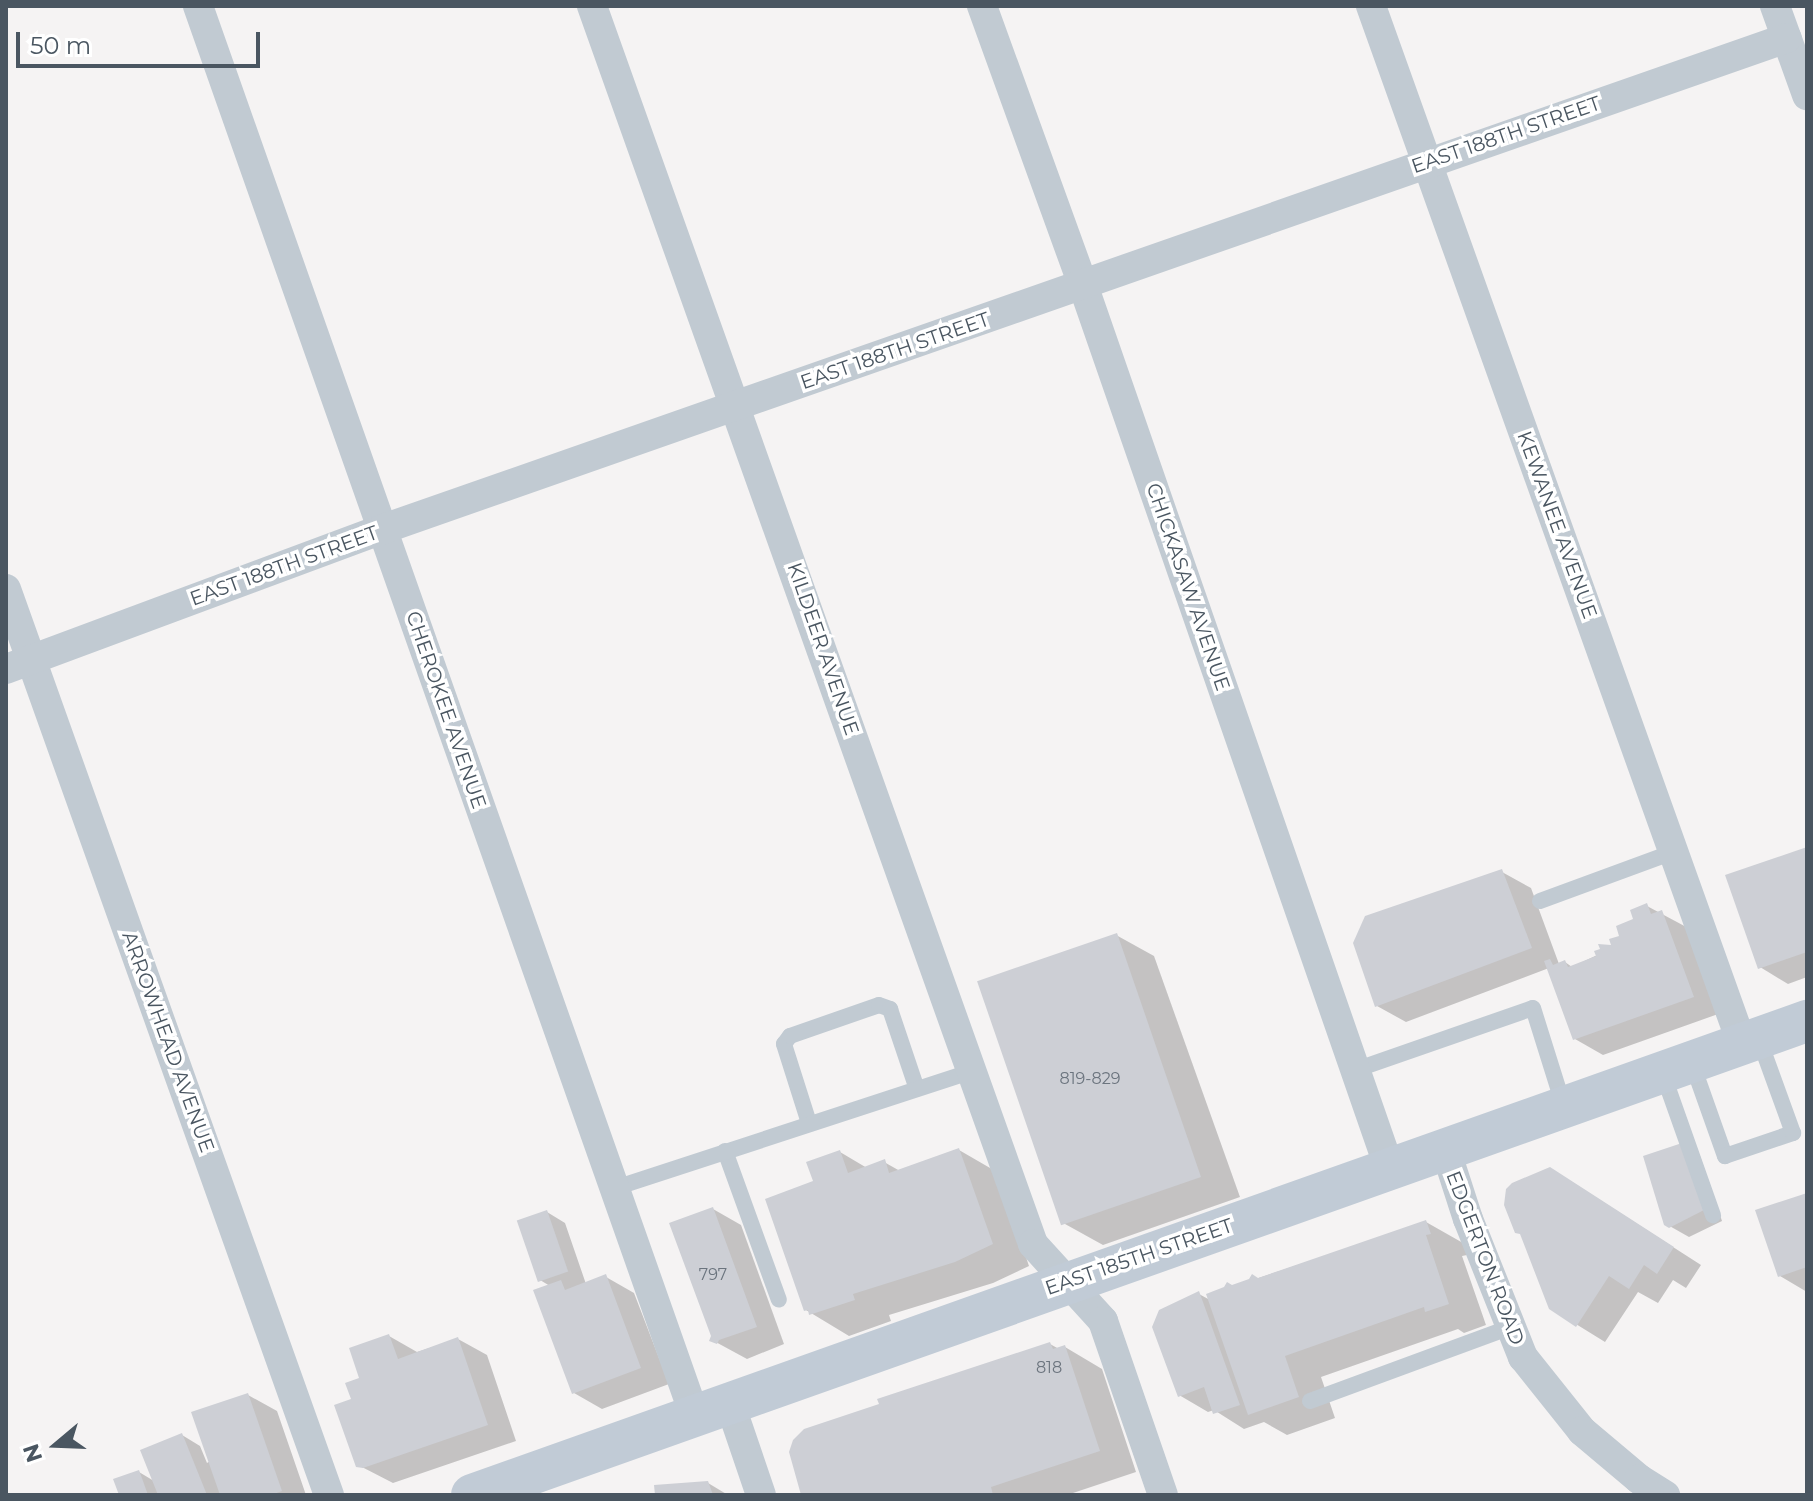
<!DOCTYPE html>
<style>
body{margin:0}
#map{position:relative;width:1813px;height:1501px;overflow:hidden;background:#f5f3f3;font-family:Montserrat,sans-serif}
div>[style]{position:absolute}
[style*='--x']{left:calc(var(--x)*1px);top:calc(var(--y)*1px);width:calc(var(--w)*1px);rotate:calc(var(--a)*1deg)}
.shadow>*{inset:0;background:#0003}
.building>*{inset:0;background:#cdcfd5;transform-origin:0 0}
.lane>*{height:16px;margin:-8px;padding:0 8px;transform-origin:8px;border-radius:8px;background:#c1cad2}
.street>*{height:30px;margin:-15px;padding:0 15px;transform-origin:15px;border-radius:15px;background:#c1cad2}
.secondary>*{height:42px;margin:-21px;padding:0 21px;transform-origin:21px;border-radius:21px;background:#c1cbd6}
span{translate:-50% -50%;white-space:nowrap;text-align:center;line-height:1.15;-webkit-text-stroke:7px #fff;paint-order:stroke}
.number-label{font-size:16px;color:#6b747e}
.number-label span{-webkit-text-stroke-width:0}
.street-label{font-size:20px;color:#4a5661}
.frame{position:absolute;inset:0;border:8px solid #4a5661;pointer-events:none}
.north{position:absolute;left:16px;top:1405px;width:80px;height:80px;-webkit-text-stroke:6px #fff;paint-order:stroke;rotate:251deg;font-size:22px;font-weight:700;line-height:32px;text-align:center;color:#4a5661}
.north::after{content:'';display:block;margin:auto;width:28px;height:36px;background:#4a5661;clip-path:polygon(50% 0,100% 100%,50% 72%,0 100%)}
.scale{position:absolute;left:16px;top:32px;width:244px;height:36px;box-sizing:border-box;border:4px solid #4a5661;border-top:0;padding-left:10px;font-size:24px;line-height:28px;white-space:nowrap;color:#4a5661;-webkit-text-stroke:6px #fff;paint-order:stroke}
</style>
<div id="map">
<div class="shadow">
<i style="clip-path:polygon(1807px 849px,1807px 977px,1788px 984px,1760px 967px)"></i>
<i style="clip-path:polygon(1502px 872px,1531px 888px,1559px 964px,1565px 962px,1572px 967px,1614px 947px,1647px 906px,1690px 929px,1721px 1013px,1603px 1055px,1575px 1039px,1549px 968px,1406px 1022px,1377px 1006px)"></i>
<i style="clip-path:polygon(1116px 935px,1154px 956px,1240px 1197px,1103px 1245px,1065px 1224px)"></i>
<i style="clip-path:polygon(959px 1150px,997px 1172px,1029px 1266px,993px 1283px,889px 1315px,891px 1321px,849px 1336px,806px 1310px,816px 1183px,840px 1152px,867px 1168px,884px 1162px,900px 1171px)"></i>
<i style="clip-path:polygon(1700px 1156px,1722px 1221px,1689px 1237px,1666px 1224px)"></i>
<i style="clip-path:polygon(1578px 1186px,1701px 1265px,1686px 1288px,1673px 1280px,1658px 1303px,1638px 1292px,1605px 1342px,1550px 1308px)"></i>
<i style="clip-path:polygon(1807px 1195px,1807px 1292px,1780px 1276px)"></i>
<i style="clip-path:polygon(713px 1209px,741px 1225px,784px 1344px,747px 1359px,712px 1340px)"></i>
<i style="clip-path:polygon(547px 1212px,565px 1223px,586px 1284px,606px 1277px,634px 1293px,669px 1384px,602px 1409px,574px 1393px,550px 1286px,540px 1280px)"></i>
<i style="clip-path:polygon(1426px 1222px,1463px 1243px,1467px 1255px,1462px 1256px,1486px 1325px,1464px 1333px,1458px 1329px,1321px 1377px,1335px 1418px,1287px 1435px,1264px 1422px,1244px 1429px,1214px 1410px,1208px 1412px,1179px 1395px,1199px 1294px,1210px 1300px,1232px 1287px)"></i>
<i style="clip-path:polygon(389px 1336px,417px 1352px,458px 1339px,487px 1355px,516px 1441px,393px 1483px,358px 1465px,353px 1400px,361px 1379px)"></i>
<i style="clip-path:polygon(1050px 1344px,1059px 1349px,1065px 1347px,1102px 1369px,1136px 1472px,1067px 1495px,803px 1495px)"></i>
<i style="clip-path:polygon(248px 1395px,277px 1411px,306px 1495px,121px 1495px,139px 1472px,154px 1481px,182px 1435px,200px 1446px,207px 1463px,210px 1461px)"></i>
<i style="clip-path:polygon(708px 1483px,728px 1495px,657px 1495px)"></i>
</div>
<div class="building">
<i style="clip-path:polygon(1807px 847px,1807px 952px,1758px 969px,1725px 875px)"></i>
<i style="clip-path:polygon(1502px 869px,1532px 948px,1375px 1007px,1353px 943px,1365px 916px)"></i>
<i style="clip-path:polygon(1647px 903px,1651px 914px,1662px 910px,1694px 997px,1573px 1040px,1544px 961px,1550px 959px,1553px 965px,1565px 960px,1568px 967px,1596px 956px,1594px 951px,1600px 949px,1598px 944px,1611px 945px,1609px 939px,1619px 936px,1616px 926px,1633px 919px,1630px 910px)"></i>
<i style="left:1117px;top:933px;width:258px;height:148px;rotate:71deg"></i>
<i style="clip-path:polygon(1682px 1143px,1704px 1210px,1669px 1228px,1664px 1225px,1643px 1156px)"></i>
<i style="clip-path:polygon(959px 1148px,993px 1244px,955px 1262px,853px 1294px,855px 1300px,809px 1315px,808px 1310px,804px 1311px,765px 1199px,813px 1181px,806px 1162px,840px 1150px,848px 1173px,885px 1159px,889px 1173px)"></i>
<i style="clip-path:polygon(1550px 1167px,1674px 1247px,1657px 1274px,1644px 1265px,1629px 1289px,1609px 1276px,1576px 1327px,1549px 1309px,1520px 1234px,1515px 1233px,1504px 1205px,1506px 1189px,1512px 1183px)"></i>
<i style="clip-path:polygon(1807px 1193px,1807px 1267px,1778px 1277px,1755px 1210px)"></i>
<i style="clip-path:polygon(713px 1207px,757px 1327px,719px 1340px,717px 1344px,709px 1341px,711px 1336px,669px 1223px)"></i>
<i style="left:547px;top:1210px;width:65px;height:32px;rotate:71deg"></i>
<i style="clip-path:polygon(1426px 1220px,1431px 1234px,1426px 1235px,1449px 1304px,1425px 1312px,1424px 1307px,1285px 1356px,1299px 1397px,1248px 1415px,1206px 1294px,1224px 1287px,1227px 1282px,1232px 1285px,1249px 1279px,1252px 1274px,1258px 1278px)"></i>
<i style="clip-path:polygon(606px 1274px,641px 1368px,572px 1394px,533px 1290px,561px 1280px,565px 1290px)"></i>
<i style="clip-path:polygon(1199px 1291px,1240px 1405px,1213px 1414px,1204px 1387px,1178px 1397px,1152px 1327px,1159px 1310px)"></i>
<i style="clip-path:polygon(389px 1334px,398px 1359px,458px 1337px,488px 1425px,363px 1468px,356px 1467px,334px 1405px,351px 1399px,345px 1383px,359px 1378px,349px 1348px)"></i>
<i style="clip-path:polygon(1050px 1342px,1053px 1349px,1065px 1345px,1100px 1451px,991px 1487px,993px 1495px,801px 1495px,789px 1452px,793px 1440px,804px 1429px,879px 1404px,877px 1399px)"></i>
<i style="clip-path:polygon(248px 1393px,282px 1491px,271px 1495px,220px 1495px,191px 1412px)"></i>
<i style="clip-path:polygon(182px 1433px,207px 1495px,158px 1495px,140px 1450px)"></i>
<i style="clip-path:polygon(139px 1470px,148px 1495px,119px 1495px,113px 1479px)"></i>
<i style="clip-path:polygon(708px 1481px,713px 1495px,655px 1495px,654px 1485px)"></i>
</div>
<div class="lane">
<i style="--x:1540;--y:901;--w:142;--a:-20.2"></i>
<i style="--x:1692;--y:1063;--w:99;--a:70.5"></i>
<i style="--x:1725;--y:1156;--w:72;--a:-18.7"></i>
<i style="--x:1793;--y:1133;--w:100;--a:-109.9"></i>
<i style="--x:1355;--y:1070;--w:188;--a:-19.2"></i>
<i style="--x:1533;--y:1008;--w:104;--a:72.6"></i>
<i style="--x:1663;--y:1074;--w:150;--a:70.5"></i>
<i style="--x:809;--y:1123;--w:83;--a:-107.6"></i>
<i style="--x:784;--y:1044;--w:10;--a:-53"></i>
<i style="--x:790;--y:1036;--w:94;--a:-19.2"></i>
<i style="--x:879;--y:1005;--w:12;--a:20"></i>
<i style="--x:890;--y:1009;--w:84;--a:71.4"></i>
<i style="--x:725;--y:1151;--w:158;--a:70.1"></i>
<i style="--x:615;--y:1188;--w:376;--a:-18.1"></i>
<i style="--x:1310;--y:1401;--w:214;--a:-20.2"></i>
</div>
<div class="street">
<i style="--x:198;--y:6;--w:1493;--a:70.59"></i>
<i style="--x:592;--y:6;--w:1314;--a:70.39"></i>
<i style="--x:1033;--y:1244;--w:104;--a:47.7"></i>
<i style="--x:1103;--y:1321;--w:184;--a:71"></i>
<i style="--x:982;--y:6;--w:297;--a:70.1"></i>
<i style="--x:1083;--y:285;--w:937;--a:70.87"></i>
<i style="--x:1371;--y:6;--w:1102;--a:70.33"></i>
<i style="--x:1775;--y:6;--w:95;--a:70.2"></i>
<i style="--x:6;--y:589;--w:962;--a:70.38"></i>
<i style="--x:6;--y:669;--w:402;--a:-20.4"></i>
<i style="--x:383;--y:529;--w:1487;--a:-19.28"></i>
<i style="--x:1446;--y:1151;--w:71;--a:72.1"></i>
<i style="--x:1468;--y:1219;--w:149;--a:68.3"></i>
<i style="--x:1523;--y:1357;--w:95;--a:51.4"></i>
<i style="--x:1582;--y:1431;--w:75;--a:40.1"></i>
<i style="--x:1639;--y:1479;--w:31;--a:32"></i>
<i style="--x:729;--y:1401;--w:99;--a:71.2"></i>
</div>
<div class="secondary">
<i style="--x:472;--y:1495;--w:1417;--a:-19.55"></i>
</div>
<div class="number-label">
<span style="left:1090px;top:1079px">819-829</span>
<span style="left:713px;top:1275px">797</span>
<span style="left:1049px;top:1368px">818</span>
</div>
<div class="street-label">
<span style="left:1506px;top:135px;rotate:-19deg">EAST 188TH STREET</span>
<span style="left:895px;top:351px;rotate:-19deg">EAST 188TH STREET</span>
<span style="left:1557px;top:525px;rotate:70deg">KEWANEE AVENUE</span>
<span style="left:284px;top:566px;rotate:-20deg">EAST 188TH STREET</span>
<span style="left:1188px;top:587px;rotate:71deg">CHICKASAW AVENUE</span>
<span style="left:823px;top:649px;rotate:71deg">KILDEER AVENUE</span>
<span style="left:446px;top:710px;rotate:71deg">CHEROKEE AVENUE</span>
<span style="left:168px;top:1042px;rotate:70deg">ARROWHEAD AVENUE</span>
<span style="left:1139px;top:1257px;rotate:-19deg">EAST 185TH STREET</span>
<span style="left:1485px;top:1258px;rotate:69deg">EDGERTON ROAD</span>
</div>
<div class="frame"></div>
<div class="north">N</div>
<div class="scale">50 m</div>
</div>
